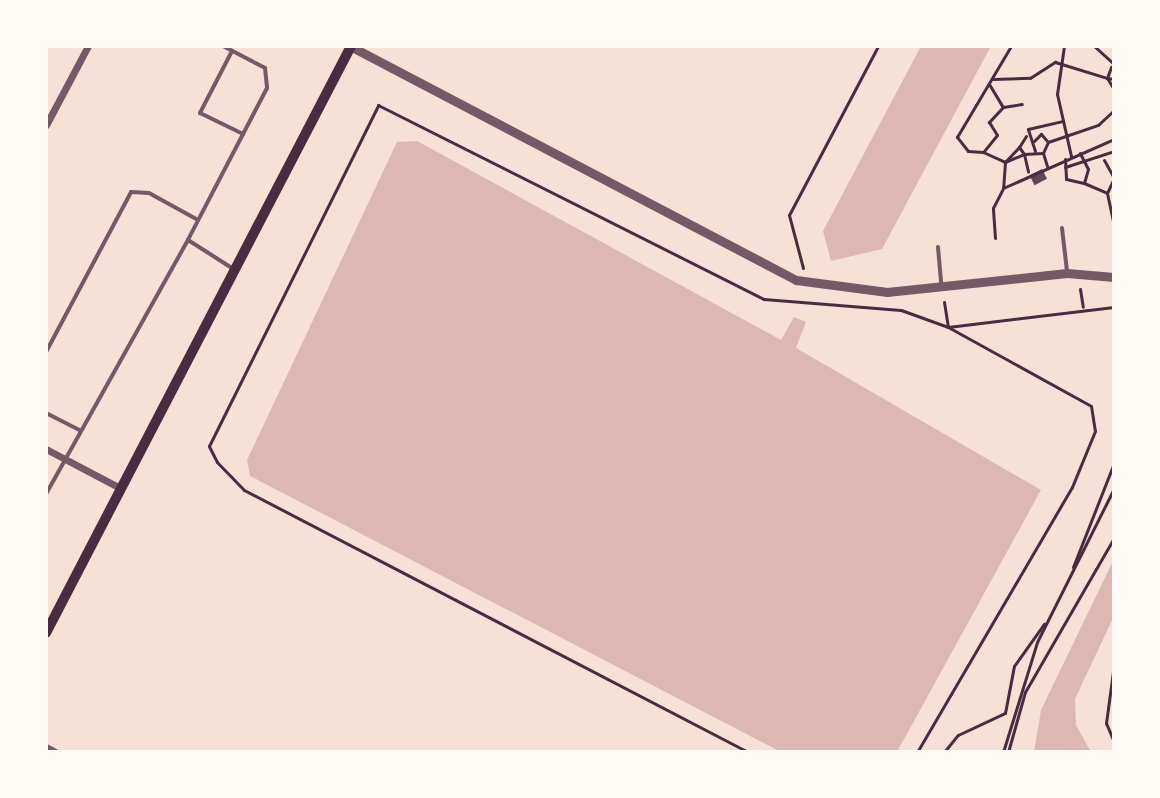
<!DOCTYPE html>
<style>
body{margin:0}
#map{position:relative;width:1160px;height:798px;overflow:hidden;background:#f7e1d7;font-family:"Golos Text",sans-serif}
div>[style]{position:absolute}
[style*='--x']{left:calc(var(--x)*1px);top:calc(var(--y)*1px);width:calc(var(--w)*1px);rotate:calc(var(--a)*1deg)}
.water>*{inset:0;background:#dcb8b0}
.building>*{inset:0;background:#644757;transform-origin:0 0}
.path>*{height:3px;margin:-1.5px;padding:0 1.5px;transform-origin:1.5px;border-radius:1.5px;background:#4a2c40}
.service>*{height:4px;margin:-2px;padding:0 2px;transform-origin:2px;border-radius:2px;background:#755966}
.minor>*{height:7px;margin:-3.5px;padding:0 3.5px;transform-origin:3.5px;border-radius:3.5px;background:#755966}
.tertiary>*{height:9px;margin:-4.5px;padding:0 4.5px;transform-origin:4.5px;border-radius:4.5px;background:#755966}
.secondary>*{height:10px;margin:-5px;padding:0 5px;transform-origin:5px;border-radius:5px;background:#4a2c40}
span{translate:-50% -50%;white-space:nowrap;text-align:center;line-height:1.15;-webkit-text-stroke:6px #fffaf5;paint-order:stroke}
.frame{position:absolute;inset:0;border:48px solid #fffaf5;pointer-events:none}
</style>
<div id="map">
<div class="water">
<i style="clip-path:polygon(921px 46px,991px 46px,882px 249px,831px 261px,823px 231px)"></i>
<i style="clip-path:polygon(417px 141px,781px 340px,794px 317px,806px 322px,796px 348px,1041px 490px,897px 752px,781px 752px,250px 476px,247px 460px,397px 142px)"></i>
<i style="clip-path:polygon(1114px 559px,1114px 616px,1075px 699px,1076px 725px,1091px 752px,1034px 752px,1041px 710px)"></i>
</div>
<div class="building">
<i style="left:1042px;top:169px;width:11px;height:14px;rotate:63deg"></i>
</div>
<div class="path">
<i style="--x:1064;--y:46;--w:49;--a:98.3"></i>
<i style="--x:1057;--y:94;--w:64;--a:77.3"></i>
<i style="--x:1094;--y:46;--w:27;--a:42"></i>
<i style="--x:993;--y:79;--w:37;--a:-2"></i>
<i style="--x:1030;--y:78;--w:30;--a:-33"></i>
<i style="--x:1055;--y:62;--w:54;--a:17.1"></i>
<i style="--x:1107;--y:78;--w:12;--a:-70"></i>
<i style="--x:1114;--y:79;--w:7;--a:-172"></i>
<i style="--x:1107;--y:78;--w:13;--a:58"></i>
<i style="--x:989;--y:84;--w:27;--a:59"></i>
<i style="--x:1003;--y:107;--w:21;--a:133"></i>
<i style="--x:989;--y:122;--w:15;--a:58"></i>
<i style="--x:997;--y:135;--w:22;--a:129"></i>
<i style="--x:983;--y:152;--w:15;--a:-176"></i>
<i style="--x:968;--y:151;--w:18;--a:-128"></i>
<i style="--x:957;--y:137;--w:106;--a:-59.3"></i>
<i style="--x:1003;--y:107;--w:19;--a:-9"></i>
<i style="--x:1026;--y:136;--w:13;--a:122"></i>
<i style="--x:1019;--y:147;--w:9;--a:54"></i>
<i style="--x:1024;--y:154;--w:19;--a:-3"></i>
<i style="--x:1043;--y:153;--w:14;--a:73"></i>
<i style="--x:1034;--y:141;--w:10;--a:-45"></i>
<i style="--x:1041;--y:134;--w:9;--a:49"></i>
<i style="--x:1019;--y:147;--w:21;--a:133"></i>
<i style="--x:1005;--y:162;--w:21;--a:-23"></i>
<i style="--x:1024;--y:154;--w:18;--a:77"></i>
<i style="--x:1035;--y:151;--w:23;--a:-108"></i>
<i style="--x:1028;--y:129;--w:35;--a:-13"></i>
<i style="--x:983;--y:152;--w:24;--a:24"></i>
<i style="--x:1005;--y:162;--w:26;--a:94"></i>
<i style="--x:1043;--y:153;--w:12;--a:-66"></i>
<i style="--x:1048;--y:142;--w:53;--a:-18.8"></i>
<i style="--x:1098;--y:125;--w:22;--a:-43"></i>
<i style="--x:1065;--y:159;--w:20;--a:87"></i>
<i style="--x:1066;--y:179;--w:18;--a:13"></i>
<i style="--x:1084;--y:183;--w:15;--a:-74"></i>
<i style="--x:1088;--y:169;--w:18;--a:-117"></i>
<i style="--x:1104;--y:160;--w:21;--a:61"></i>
<i style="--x:1065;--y:167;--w:52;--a:-18.1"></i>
<i style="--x:1084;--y:183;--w:25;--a:23"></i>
<i style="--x:1107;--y:193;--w:17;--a:-65"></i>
<i style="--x:1107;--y:193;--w:33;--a:78"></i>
<i style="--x:995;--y:238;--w:30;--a:-94"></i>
<i style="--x:993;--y:208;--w:22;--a:-63"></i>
<i style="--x:1003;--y:188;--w:121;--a:-23.8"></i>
<i style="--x:803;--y:268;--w:55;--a:-104.8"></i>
<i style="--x:789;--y:215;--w:191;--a:-62.2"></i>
<i style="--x:1080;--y:289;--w:18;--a:81"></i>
<i style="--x:944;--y:302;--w:25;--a:81"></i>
<i style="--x:948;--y:327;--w:167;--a:-6.9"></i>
<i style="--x:1073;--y:567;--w:112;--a:-68.5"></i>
<i style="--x:1114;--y:664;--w:60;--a:97.7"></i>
<i style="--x:1106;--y:723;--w:21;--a:67"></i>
<i style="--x:748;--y:752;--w:568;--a:-152.53"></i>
<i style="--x:244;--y:490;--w:39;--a:-134"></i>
<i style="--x:217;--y:462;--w:18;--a:-117"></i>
<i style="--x:209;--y:446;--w:381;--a:-63.6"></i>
<i style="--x:378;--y:105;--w:432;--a:26.7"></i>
<i style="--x:764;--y:299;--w:137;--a:4.6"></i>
<i style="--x:901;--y:310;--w:50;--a:19.9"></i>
<i style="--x:948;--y:327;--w:163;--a:28.9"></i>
<i style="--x:1091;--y:406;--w:25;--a:81"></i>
<i style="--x:1095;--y:431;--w:61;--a:112.3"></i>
<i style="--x:1072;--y:487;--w:307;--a:120.3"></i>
<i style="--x:944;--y:752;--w:22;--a:-51"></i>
<i style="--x:958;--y:735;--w:52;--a:-25.1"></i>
<i style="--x:1005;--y:713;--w:48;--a:-79.2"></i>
<i style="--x:1014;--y:666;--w:52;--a:-54.5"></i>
<i style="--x:1003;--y:752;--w:115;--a:-72.8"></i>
<i style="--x:1037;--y:642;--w:172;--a:-63.4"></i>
<i style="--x:1008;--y:752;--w:62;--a:-74.2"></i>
<i style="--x:1025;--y:692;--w:178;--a:-60"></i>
</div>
<div class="service">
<i style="--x:223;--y:46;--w:47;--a:27.6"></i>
<i style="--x:265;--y:68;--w:20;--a:84"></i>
<i style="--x:267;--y:88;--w:171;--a:117.5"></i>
<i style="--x:188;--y:240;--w:52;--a:32.5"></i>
<i style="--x:232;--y:51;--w:70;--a:117.3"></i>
<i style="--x:200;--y:113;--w:48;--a:26"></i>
<i style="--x:1062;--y:228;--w:43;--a:83.4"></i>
<i style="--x:938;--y:247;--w:37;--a:85"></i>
<i style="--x:46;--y:352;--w:181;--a:-62"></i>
<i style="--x:131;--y:192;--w:18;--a:3"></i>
<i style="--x:149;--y:193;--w:56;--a:28.9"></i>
<i style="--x:46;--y:413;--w:38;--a:27"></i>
<i style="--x:46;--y:494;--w:291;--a:-60.8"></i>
</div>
<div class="minor">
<i style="--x:46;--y:125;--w:89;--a:-62"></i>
<i style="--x:46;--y:449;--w:84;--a:27.8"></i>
<i style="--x:46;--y:747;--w:10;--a:29"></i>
</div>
<div class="tertiary">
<i style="--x:350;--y:46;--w:504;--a:27.68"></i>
<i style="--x:796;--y:280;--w:92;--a:7.5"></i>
<i style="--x:887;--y:292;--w:181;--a:-6"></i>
<i style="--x:1067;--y:273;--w:47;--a:4.9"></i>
</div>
<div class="secondary">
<i style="--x:46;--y:633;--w:662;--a:-62.54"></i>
</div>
<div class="frame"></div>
</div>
